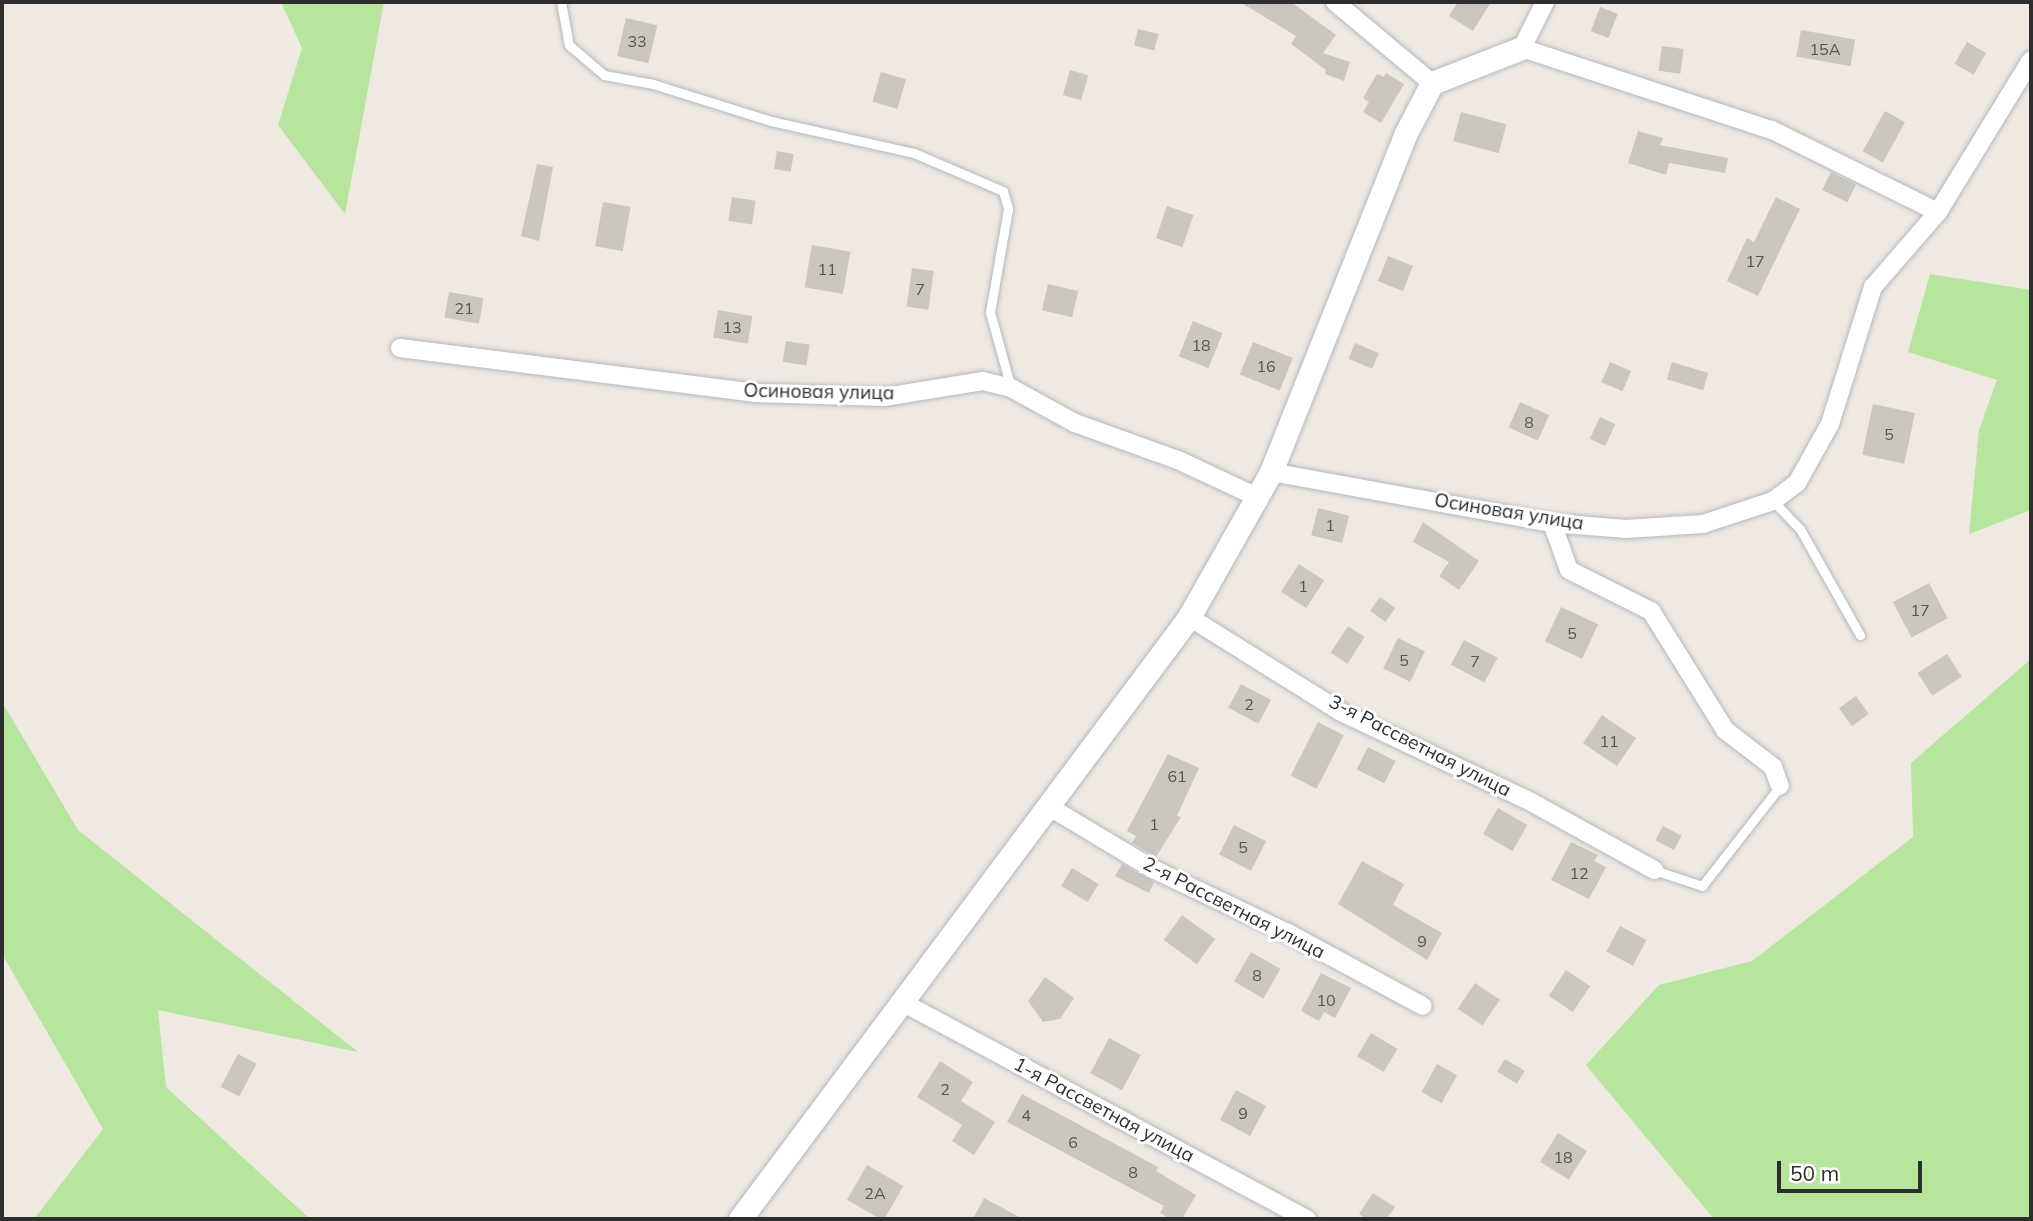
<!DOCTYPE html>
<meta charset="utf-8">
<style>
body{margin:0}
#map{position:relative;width:2033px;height:1221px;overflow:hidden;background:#efe9e1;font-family:Mulish,sans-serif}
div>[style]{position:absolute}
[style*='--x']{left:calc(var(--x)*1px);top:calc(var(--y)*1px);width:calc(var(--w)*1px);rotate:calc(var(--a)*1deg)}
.green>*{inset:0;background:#b6e59e}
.building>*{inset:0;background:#cbc7bf;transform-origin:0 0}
.roads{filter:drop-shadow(0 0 2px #b4b7c1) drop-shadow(0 0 2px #b4b7c1)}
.service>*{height:9px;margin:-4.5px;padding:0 4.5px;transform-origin:4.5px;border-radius:4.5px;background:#fff}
.minor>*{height:18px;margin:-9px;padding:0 9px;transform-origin:9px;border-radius:9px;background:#fff}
.tertiary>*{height:23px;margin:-11.5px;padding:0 11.5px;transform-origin:11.5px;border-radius:11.5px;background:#fff}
span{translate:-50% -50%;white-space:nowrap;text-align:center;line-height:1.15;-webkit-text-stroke:6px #fff;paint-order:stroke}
.number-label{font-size:16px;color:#555452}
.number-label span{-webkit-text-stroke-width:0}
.street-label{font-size:19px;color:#2e2e2e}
.frame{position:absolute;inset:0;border:4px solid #2e2e2e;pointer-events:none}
.scale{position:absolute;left:1777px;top:1161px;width:145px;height:32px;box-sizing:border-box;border:4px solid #2e2e2e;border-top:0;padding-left:9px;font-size:21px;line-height:24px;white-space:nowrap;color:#2e2e2e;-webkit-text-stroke:5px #fff;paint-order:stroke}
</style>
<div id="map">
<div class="green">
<i style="clip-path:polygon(281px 2px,384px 2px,345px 214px,278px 125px,302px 48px)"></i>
<i style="clip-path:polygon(1930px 274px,2031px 290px,2031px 510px,1969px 534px,1979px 430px,1997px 380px,1908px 352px)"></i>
<i style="clip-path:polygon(2031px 659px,2031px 1219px,1714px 1219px,1586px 1065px,1659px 985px,1752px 961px,1913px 837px,1911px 763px)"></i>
<i style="clip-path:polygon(2px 702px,78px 830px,358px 1052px,158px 1010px,166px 1087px,310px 1219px,34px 1219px,103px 1129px,2px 954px)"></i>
</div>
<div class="building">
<i style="clip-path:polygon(1240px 2px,1291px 2px,1336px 35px,1323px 53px,1350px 62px,1344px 81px,1325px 74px,1326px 70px,1291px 44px,1296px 36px)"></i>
<i style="clip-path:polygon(1458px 2px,1491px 2px,1473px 31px,1449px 16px)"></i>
<i style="left:1600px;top:7px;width:19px;height:26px;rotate:21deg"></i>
<i style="left:626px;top:18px;width:32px;height:39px;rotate:13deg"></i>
<i style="left:1138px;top:29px;width:21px;height:17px;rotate:14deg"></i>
<i style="left:1801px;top:30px;width:55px;height:27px;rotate:10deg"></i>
<i style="left:1967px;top:42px;width:22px;height:25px;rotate:30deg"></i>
<i style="left:1662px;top:46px;width:22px;height:25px;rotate:8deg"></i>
<i style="left:1070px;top:70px;width:19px;height:26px;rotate:16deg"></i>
<i style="left:881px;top:72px;width:26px;height:31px;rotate:16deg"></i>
<i style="clip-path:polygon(1386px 73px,1404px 84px,1381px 123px,1363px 112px,1369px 102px,1363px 98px,1377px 74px,1384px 77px)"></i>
<i style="left:1885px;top:111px;width:23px;height:46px;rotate:29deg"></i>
<i style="left:1461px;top:112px;width:47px;height:30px;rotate:15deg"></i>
<i style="clip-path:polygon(1638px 131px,1663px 138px,1660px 145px,1728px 158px,1725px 173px,1669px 163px,1666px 175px,1628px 163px)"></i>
<i style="left:777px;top:151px;width:17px;height:18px;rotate:10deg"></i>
<i style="clip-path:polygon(537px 164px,553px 167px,539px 241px,521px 236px)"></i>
<i style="left:1831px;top:172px;width:28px;height:20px;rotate:26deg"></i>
<i style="left:732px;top:197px;width:24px;height:24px;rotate:9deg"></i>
<i style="clip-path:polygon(1776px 197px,1800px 209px,1758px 296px,1727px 281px,1747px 238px,1754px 242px)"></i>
<i style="left:603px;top:202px;width:28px;height:45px;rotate:10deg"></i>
<i style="left:1167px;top:206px;width:28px;height:34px;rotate:19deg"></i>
<i style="left:812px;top:245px;width:39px;height:43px;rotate:10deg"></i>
<i style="left:1388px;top:256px;width:27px;height:27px;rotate:22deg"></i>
<i style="left:912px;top:268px;width:22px;height:39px;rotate:8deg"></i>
<i style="left:1048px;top:284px;width:31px;height:27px;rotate:13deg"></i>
<i style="left:449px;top:292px;width:35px;height:26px;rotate:10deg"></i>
<i style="left:718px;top:310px;width:35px;height:28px;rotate:10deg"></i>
<i style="left:1193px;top:321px;width:32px;height:38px;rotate:22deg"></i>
<i style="left:786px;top:341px;width:24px;height:21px;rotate:9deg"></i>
<i style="left:1253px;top:342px;width:43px;height:35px;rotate:22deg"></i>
<i style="left:1355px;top:343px;width:26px;height:17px;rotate:23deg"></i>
<i style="left:1610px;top:362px;width:23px;height:22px;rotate:23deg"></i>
<i style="left:1672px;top:362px;width:38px;height:18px;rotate:17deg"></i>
<i style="left:1520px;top:402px;width:32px;height:28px;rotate:24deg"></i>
<i style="left:1873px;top:404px;width:43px;height:52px;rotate:12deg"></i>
<i style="left:1600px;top:417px;width:17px;height:24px;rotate:25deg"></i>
<i style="left:1318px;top:508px;width:32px;height:28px;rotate:14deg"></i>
<i style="clip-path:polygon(1423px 522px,1479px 561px,1459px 590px,1439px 576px,1449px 562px,1413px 542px)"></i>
<i style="left:1299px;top:564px;width:30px;height:33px;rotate:33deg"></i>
<i style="left:1929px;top:583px;width:40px;height:41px;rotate:62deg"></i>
<i style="left:1380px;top:597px;width:19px;height:17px;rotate:36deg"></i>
<i style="left:1561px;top:607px;width:41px;height:38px;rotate:25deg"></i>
<i style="left:1348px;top:626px;width:20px;height:32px;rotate:33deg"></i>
<i style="left:1398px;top:638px;width:30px;height:34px;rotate:26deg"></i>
<i style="left:1464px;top:640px;width:38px;height:28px;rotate:28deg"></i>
<i style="left:1947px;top:654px;width:27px;height:35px;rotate:57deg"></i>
<i style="left:1241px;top:684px;width:34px;height:27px;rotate:28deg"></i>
<i style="left:1856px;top:696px;width:22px;height:21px;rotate:54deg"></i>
<i style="left:1602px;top:715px;width:41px;height:34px;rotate:34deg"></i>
<i style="left:1318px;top:722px;width:29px;height:60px;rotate:27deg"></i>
<i style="left:1368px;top:747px;width:31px;height:25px;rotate:27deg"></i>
<i style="clip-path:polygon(1168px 754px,1199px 768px,1177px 816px,1181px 817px,1156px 857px,1132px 843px,1136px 836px,1127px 831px)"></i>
<i style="left:1498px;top:808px;width:34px;height:30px;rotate:30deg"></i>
<i style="left:1234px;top:825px;width:36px;height:33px;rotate:27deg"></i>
<i style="left:1663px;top:826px;width:21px;height:16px;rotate:28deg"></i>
<i style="clip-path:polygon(1571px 842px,1598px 855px,1594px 861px,1606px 867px,1589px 899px,1551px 880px)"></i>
<i style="clip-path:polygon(1362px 861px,1404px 884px,1393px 905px,1442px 933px,1427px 960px,1338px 904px)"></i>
<i style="clip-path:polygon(1122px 864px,1154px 882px,1149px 893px,1115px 876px)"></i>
<i style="left:1072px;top:868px;width:31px;height:21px;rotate:31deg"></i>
<i style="left:1182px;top:915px;width:41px;height:31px;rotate:36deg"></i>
<i style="left:1620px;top:926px;width:30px;height:29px;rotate:28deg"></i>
<i style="left:1251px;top:952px;width:34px;height:34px;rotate:30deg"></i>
<i style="left:1566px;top:970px;width:29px;height:31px;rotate:34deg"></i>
<i style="clip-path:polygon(1321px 973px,1351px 988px,1335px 1018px,1324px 1012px,1319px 1021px,1301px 1011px)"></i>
<i style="clip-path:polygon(1045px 977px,1074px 998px,1060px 1019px,1043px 1022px,1028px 1001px)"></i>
<i style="left:1475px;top:983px;width:30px;height:31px;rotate:34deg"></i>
<i style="left:1371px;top:1033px;width:31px;height:27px;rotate:31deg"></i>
<i style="left:1109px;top:1038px;width:36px;height:40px;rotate:28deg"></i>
<i style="left:238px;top:1054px;width:21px;height:37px;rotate:28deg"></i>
<i style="left:1505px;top:1059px;width:23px;height:15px;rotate:31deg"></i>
<i style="clip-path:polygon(940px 1061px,973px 1082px,961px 1101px,995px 1122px,974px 1155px,952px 1141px,962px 1125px,917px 1097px)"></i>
<i style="left:1437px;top:1064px;width:23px;height:32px;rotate:29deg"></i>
<i style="left:1236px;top:1090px;width:34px;height:34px;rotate:28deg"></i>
<i style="clip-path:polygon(1022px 1094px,1158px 1167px,1156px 1171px,1196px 1195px,1182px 1219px,1171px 1219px,1160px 1213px,1164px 1206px,1007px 1122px)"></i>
<i style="left:1558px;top:1133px;width:34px;height:34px;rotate:32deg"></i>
<i style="left:867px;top:1165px;width:42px;height:40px;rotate:30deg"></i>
<i style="clip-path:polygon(1373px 1193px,1395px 1207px,1386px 1219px,1367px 1219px,1359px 1214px)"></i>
<i style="clip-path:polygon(984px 1198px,1023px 1219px,973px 1219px)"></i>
</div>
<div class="roads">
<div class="service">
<i style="--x:561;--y:2;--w:44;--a:79.5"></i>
<i style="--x:569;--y:45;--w:46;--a:40.6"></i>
<i style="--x:604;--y:75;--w:50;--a:10.4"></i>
<i style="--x:653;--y:84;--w:124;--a:17.4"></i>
<i style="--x:771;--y:121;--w:147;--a:12.6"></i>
<i style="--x:914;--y:153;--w:97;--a:23.1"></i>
<i style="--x:1003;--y:191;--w:19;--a:74"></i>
<i style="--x:1008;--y:209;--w:105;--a:99.9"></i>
<i style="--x:990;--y:312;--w:79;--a:74.6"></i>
<i style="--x:1773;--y:501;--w:39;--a:46"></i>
<i style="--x:1800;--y:529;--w:122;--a:60.5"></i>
<i style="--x:1654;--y:870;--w:51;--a:18.4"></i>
<i style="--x:1702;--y:886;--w:127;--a:-52"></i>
</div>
<div class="minor">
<i style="--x:1335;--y:2;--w:126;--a:39.9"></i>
<i style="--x:1545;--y:2;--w:51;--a:116.6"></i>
<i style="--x:1522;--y:48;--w:263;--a:18.2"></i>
<i style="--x:1772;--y:130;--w:185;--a:26.3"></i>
<i style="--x:400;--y:348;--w:357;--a:7.2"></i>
<i style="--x:754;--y:393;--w:131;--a:1.7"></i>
<i style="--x:885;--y:397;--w:99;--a:-9.3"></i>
<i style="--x:983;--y:381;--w:29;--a:14"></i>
<i style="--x:1011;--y:388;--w:73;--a:28.7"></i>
<i style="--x:1075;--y:423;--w:109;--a:19.8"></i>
<i style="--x:1178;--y:460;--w:87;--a:25.1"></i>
<i style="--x:1271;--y:472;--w:286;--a:10.3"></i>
<i style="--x:1552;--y:523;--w:74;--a:4.6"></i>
<i style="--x:1626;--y:529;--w:77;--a:-3.7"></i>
<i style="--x:1703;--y:524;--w:74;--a:-18.2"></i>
<i style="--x:1773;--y:501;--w:30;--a:-37"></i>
<i style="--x:1797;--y:483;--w:68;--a:-60.8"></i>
<i style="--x:1830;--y:424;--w:144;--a:-72.6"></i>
<i style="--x:1873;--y:287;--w:99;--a:-49.1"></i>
<i style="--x:1938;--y:212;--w:178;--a:-58.5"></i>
<i style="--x:1552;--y:523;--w:50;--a:70.1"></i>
<i style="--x:1569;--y:570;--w:92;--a:26.6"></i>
<i style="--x:1651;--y:611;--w:140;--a:58.1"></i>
<i style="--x:1725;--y:730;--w:61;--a:37.6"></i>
<i style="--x:1773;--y:767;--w:20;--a:70"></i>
<i style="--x:1189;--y:617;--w:179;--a:32"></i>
<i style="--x:1341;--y:712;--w:210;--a:25.3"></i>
<i style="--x:1531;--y:802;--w:141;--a:28.9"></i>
<i style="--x:1048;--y:806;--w:122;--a:31"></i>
<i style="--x:1153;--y:869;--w:149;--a:25.4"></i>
<i style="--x:1288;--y:933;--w:153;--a:28.4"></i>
<i style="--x:900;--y:1001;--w:462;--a:28.2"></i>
</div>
<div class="tertiary">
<i style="--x:740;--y:1219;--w:751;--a:-53.28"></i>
<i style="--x:1189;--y:617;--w:167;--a:-60.5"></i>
<i style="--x:1271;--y:472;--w:363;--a:-68.3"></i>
<i style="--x:1405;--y:135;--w:59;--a:-62.6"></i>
<i style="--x:1432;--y:83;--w:97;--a:-21.3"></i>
</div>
</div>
<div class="number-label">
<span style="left:637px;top:41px">33</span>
<span style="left:1825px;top:49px">15А</span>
<span style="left:1755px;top:261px">17</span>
<span style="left:827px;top:269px">11</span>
<span style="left:920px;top:289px">7</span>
<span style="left:464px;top:308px">21</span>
<span style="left:732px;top:327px">13</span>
<span style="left:1201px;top:345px">18</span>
<span style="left:1266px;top:366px">16</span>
<span style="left:1529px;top:422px">8</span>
<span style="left:1889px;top:434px">5</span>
<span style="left:1330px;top:525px">1</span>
<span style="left:1303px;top:586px">1</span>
<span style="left:1920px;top:610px">17</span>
<span style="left:1572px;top:633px">5</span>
<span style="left:1404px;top:660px">5</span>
<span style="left:1475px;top:661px">7</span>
<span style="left:1249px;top:704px">2</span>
<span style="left:1609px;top:741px">11</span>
<span style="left:1177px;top:776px">61</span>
<span style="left:1154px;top:824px">1</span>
<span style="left:1243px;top:847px">5</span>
<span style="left:1579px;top:873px">12</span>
<span style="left:1422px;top:941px">9</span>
<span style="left:1257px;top:975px">8</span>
<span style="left:1326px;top:1000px">10</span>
<span style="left:945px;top:1089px">2</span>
<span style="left:1243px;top:1113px">9</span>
<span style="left:1026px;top:1115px">4</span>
<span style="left:1073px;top:1142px">6</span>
<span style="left:1563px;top:1157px">18</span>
<span style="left:1133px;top:1172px">8</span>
<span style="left:875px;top:1193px">2А</span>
</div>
<div class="street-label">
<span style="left:819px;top:392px;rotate:1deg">Осиновая улица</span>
<span style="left:1509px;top:512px;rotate:9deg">Осиновая улица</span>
<span style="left:1420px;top:746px;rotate:27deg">3-я Рассветная улица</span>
<span style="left:1234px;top:908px;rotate:27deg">2-я Рассветная улица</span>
<span style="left:1104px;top:1110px;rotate:28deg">1-я Рассветная улица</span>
</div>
<div class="frame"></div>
<div class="scale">50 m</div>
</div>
